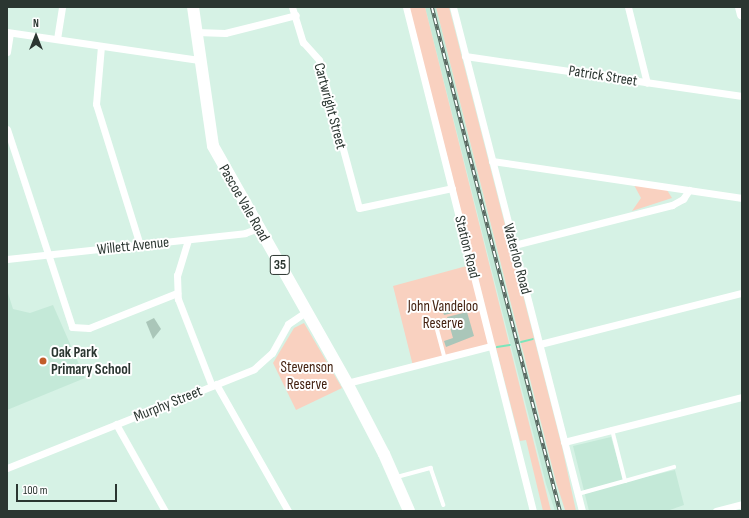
<!DOCTYPE html>
<style>
body{margin:0}
#map{position:relative;width:749px;height:518px;overflow:hidden;background:#d6f2e5;font-family:"Sofia Sans Condensed",sans-serif}
div>[style]{position:absolute}
[style*='--x']{left:calc(var(--x)*1px);top:calc(var(--y)*1px);width:calc(var(--w)*1px);rotate:calc(var(--a)*1deg)}
.built>*{inset:0;background:#c4e9d8}
.green>*{inset:0;background:#f9d1c0}
.stream>*{height:2px;margin:-1px;padding:0 1px;transform-origin:1px;border-radius:1px;background:#7be6bb}
.building>*{inset:0;background:#aac6b9}
.service>*{height:3.5px;margin:-1.75px;padding:0 1.75px;transform-origin:1.75px;border-radius:1.75px;background:#fff}
.minor>*{height:7px;margin:-3.5px;padding:0 3.5px;transform-origin:3.5px;border-radius:3.5px;background:#fff}
.secondary>*{height:10px;margin:-5px;padding:0 5px;transform-origin:5px;border-radius:5px;background:#fff}
.primary>*{height:12px;margin:-6px;padding:0 6px;transform-origin:6px;border-radius:6px;background:#fff}
.rail>*{height:3.5px;margin-top:-1.75px;transform-origin:0;background:repeating-linear-gradient(90deg,#fff 0 6px,#586760 0 12px);box-sizing:border-box;border-block:1px solid #586760}
.dots>*{width:11px;height:11px;translate:-50% -50%;box-sizing:border-box;border:2px solid #fff;border-radius:50%}
span{translate:-50% -50%;white-space:nowrap;text-align:center;line-height:1.15;-webkit-text-stroke:4px #fff;paint-order:stroke}
.shield-label span{padding:1px 3px;background:#fff;border:1px solid;border-radius:3px;-webkit-text-stroke-width:0}
.shield-label{font-size:14px;color:#2b3631;font-weight:700}
.street-label{font-size:15px;color:#2b3631}
.park-label{font-size:15px;color:#432110}
.poi-label{font-size:15px;color:#2b3631;font-weight:700}
.left{translate:0 -50%;text-align:left}
.frame{position:absolute;inset:0;border:8px solid #2b3631;pointer-events:none}
.north{position:absolute;left:16px;top:16px;width:40px;height:40px;-webkit-text-stroke:3px #fff;paint-order:stroke;rotate:0deg;font-size:11px;font-weight:700;line-height:16px;text-align:center;color:#2b3631}
.north::after{content:'';display:block;margin:auto;width:14px;height:18px;background:#2b3631;clip-path:polygon(50% 0,100% 100%,50% 72%,0 100%)}
.scale{position:absolute;left:16px;top:484px;width:101px;height:18px;box-sizing:border-box;border:2px solid #2b3631;border-top:0;padding-left:5px;font-size:12px;line-height:14px;white-space:nowrap;color:#2b3631;-webkit-text-stroke:3px #fff;paint-order:stroke}
</style>
<div id="map">
<div class="built">
<i style="clip-path:polygon(425px 7px,436px 7px,562px 511px,555px 511px,546px 484px)"></i>
<i style="clip-path:polygon(7px 290px,13px 309px,30px 313px,53px 305px,85px 378px,7px 410px)"></i>
<i style="clip-path:polygon(611px 437px,624px 482px,675px 470px,684px 505px,667px 511px,589px 511px,573px 446px)"></i>
</div>
<div class="green">
<i style="clip-path:polygon(409px 7px,425px 7px,551px 511px,543px 511px,526px 440px,520px 441px,495px 344px,413px 366px,393px 286px,474px 264px,489px 321px)"></i>
<i style="clip-path:polygon(436px 7px,449px 7px,562px 447px,576px 511px,565px 510px,556px 482px)"></i>
<i style="clip-path:polygon(634px 185px,667px 190px,672px 198px,632px 211px,641px 198px)"></i>
<i style="clip-path:polygon(304px 323px,342px 388px,296px 410px,273px 363px,294px 328px)"></i>
</div>
<div class="stream">
<i style="--x:521;--y:342;--w:12;--a:-14"></i>
<i style="--x:497;--y:347;--w:13;--a:-9"></i>
</div>
<div class="building">
<i style="clip-path:polygon(464px 303px,466px 310px,444px 315px,442px 309px)"></i>
<i style="clip-path:polygon(467px 312px,474px 336px,446px 347px,444px 341px,453px 338px,447px 317px)"></i>
<i style="clip-path:polygon(154px 318px,161px 329px,153px 339px,146px 322px)"></i>
</div>
<div class="service">
<i style="--x:437;--y:328;--w:30;--a:75"></i>
<i style="--x:397;--y:477;--w:35;--a:-15"></i>
<i style="--x:431;--y:468;--w:39;--a:71"></i>
<i style="--x:625;--y:481;--w:51;--a:-15.9"></i>
<i style="--x:578;--y:494;--w:49;--a:-15.5"></i>
<i style="--x:625;--y:481;--w:53;--a:-104.3"></i>
</div>
<div class="minor">
<i style="--x:292;--y:7;--w:37;--a:73"></i>
<i style="--x:303;--y:42;--w:24;--a:48"></i>
<i style="--x:319;--y:60;--w:153;--a:74.9"></i>
<i style="--x:359;--y:208;--w:95;--a:-12.1"></i>
<i style="--x:406;--y:7;--w:520;--a:75.86"></i>
<i style="--x:453;--y:7;--w:520;--a:75.64"></i>
<i style="--x:628;--y:7;--w:78;--a:76"></i>
<i style="--x:7;--y:32;--w:194;--a:8.3"></i>
<i style="--x:196;--y:32;--w:29;--a:2"></i>
<i style="--x:225;--y:33;--w:73;--a:-14.2"></i>
<i style="--x:57;--y:39;--w:32;--a:-81"></i>
<i style="--x:101;--y:46;--w:58;--a:94.9"></i>
<i style="--x:96;--y:104;--w:148;--a:72.7"></i>
<i style="--x:7;--y:52;--w:19;--a:-81"></i>
<i style="--x:465;--y:56;--w:280;--a:8.2"></i>
<i style="--x:7;--y:129;--w:208;--a:71.8"></i>
<i style="--x:72;--y:327;--w:17;--a:3"></i>
<i style="--x:89;--y:328;--w:95;--a:-21.7"></i>
<i style="--x:492;--y:161;--w:253;--a:8.4"></i>
<i style="--x:188;--y:240;--w:37;--a:107"></i>
<i style="--x:177;--y:275;--w:24;--a:88"></i>
<i style="--x:178;--y:299;--w:93;--a:68.7"></i>
<i style="--x:514;--y:245;--w:163;--a:-14.2"></i>
<i style="--x:672;--y:205;--w:13;--a:-29"></i>
<i style="--x:683;--y:199;--w:11;--a:-56"></i>
<i style="--x:7;--y:259;--w:239;--a:-6.2"></i>
<i style="--x:245;--y:233;--w:14;--a:-21"></i>
<i style="--x:540;--y:344;--w:208;--a:-14.2"></i>
<i style="--x:347;--y:383;--w:149;--a:-14.4"></i>
<i style="--x:216;--y:384;--w:146;--a:60.4"></i>
<i style="--x:116;--y:424;--w:100;--a:60.6"></i>
<i style="--x:564;--y:442;--w:184;--a:-14.2"></i>
<i style="--x:7;--y:468;--w:266;--a:-21.8"></i>
<i style="--x:254;--y:369;--w:24;--a:-42"></i>
<i style="--x:272;--y:353;--w:33;--a:-61"></i>
<i style="--x:288;--y:324;--w:22;--a:-34"></i>
<i style="--x:716;--y:511;--w:27;--a:-15"></i>
</div>
<div class="secondary">
<i style="--x:740;--y:7;--w:8;--a:76"></i>
</div>
<div class="primary">
<i style="--x:193;--y:7;--w:140;--a:81.8"></i>
<i style="--x:213;--y:146;--w:272;--a:60.5"></i>
<i style="--x:347;--y:383;--w:80;--a:62.5"></i>
<i style="--x:384;--y:454;--w:62;--a:66.3"></i>
</div>
<div class="rail">
<i style="--x:432;--y:7;--w:520;--a:75.75"></i>
</div>
<div class="dots">
<i style="left:43px;top:361px;background:#c25d2a"></i>
</div>
<div class="shield-label">
<span style="left:280px;top:265px">35</span>
</div>
<div class="street-label">
<span style="left:603px;top:76px;rotate:9deg">Patrick Street</span>
<span style="left:330px;top:106px;rotate:75deg">Cartwright Street</span>
<span style="left:244px;top:203px;rotate:60deg">Pascoe Vale Road</span>
<span style="left:133px;top:246px;rotate:-6deg">Willett Avenue</span>
<span style="left:467px;top:247px;rotate:76deg">Station Road</span>
<span style="left:517px;top:259px;rotate:75deg">Waterloo Road</span>
<span style="left:168px;top:404px;rotate:-22deg">Murphy Street</span>
</div>
<div class="park-label">
<span style="left:443px;top:315px">John Vandeloo<br>Reserve</span>
<span style="left:307px;top:376px">Stevenson<br>Reserve</span>
</div>
<div class="poi-label">
<span class="left" style="left:51px;top:361px">Oak Park<br>Primary School</span>
</div>
<div class="frame"></div>
<div class="north">N</div>
<div class="scale">100 m</div>
</div>
